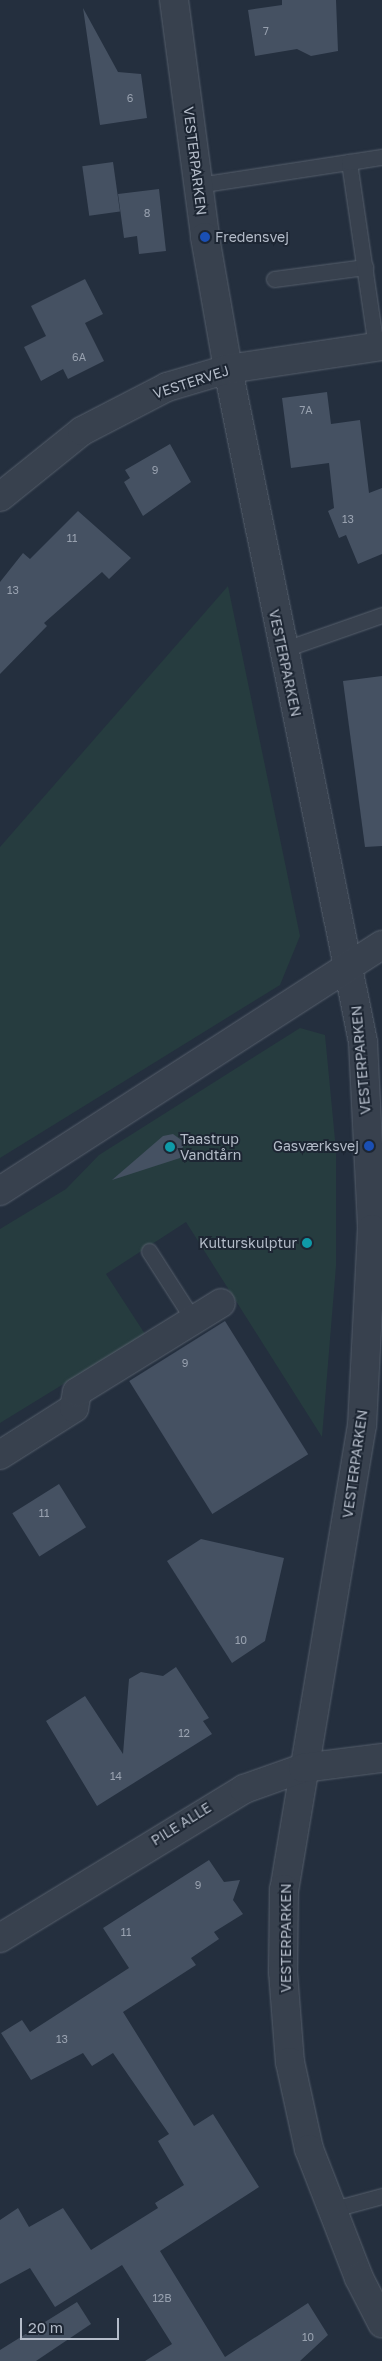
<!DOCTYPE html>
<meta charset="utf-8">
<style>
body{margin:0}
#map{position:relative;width:382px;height:2361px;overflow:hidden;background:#242f3e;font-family:"Golos Text",sans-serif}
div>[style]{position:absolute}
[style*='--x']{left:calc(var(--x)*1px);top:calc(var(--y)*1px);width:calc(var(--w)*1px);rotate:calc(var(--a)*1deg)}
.green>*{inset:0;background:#263c3f}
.building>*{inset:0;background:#455162;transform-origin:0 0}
.roads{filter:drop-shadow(0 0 1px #565f6c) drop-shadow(0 0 1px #565f6c)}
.service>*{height:15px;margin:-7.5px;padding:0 7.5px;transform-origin:7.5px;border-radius:7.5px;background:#38414e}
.minor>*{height:28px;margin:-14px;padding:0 14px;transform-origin:14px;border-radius:14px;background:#38414e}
.dots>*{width:14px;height:14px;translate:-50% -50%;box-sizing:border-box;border:2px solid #1d2633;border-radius:50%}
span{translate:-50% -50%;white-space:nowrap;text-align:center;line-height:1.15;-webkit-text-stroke:4px #1d2633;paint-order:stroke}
.number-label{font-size:11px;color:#98a1af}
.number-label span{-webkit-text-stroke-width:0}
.street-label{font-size:14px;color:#b4bcc9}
.poi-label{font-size:14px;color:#b4bcc9}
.left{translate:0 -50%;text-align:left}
.right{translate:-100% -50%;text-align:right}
.scale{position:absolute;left:20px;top:2318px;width:99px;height:22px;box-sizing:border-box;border:2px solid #b4bcc9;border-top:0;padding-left:6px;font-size:15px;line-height:18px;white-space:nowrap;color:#b4bcc9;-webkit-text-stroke:4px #1d2633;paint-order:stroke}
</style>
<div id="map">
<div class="green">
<i style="clip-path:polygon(228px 586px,300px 936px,280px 985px,0 1158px,0 847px)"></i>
<i style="clip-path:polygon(300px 1028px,325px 1035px,336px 1150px,336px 1266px,322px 1437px,186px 1222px,106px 1274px,145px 1334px,0 1423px,0 1229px,66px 1189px,99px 1155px)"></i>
</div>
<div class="building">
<i style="clip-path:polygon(282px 0,336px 0,338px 51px,311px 56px,297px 49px,255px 56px,248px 10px,282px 5px)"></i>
<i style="clip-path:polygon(83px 8px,118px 72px,141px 74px,147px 118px,100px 125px)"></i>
<i style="left:113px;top:162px;width:50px;height:31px;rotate:82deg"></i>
<i style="clip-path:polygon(159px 189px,166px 251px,139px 254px,137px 236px,124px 238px,118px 194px)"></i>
<i style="clip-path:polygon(85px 279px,103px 314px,85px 323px,104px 361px,68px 379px,63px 369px,41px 381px,24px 347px,46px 336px,31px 306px)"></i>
<i style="clip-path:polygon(327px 392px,331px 424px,360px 420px,369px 493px,382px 488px,382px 554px,358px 564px,346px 535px,339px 538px,328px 511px,334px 508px,329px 463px,291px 468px,282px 398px)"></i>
<i style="clip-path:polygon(170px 444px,191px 482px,143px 516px,124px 482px,130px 478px,125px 470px)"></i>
<i style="clip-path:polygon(78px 511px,131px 558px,109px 579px,102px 572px,44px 623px,47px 626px,0 674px,0 582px,23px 553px,30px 559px)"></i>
<i style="clip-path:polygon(382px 676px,382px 846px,365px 847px,343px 681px)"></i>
<i style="clip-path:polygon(173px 1134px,184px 1142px,180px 1158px,112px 1180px,163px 1136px)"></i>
<i style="left:225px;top:1321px;width:157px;height:113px;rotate:58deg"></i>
<i style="left:59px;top:1484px;width:51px;height:55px;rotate:58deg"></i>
<i style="clip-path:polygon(201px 1539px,284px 1558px,265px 1641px,232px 1663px,167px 1561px)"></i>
<i style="clip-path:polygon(176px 1667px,209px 1718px,203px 1721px,212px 1734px,97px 1806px,46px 1721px,85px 1696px,123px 1754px,129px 1679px,141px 1672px,163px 1676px)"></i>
<i style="clip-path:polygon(209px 1860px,224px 1882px,240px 1880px,233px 1900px,243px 1914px,214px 1932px,219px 1939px,191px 1958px,196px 1965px,123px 2012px,194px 2126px,213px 2114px,259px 2187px,160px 2251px,225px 2357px,308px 2303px,328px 2335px,300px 2361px,145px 2361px,172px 2344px,122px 2265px,55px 2307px,30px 2268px,0 2284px,0 2220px,18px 2208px,29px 2227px,63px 2208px,91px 2250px,158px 2208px,155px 2203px,184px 2185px,158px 2141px,169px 2134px,113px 2053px,92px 2066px,83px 2053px,31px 2080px,1px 2033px,22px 2020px,30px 2032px,129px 1968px,103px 1928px)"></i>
<i style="clip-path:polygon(77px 2302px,91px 2324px,36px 2361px,0 2361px,0 2350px)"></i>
</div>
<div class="roads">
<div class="service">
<i style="--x:198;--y:185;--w:153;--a:-8.7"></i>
<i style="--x:274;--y:279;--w:92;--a:-7.5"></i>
<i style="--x:376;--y:347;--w:187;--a:-98.3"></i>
<i style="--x:349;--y:162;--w:33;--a:-9"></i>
<i style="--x:282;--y:650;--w:106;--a:-19.3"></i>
<i style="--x:149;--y:1251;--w:83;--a:57.3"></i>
<i style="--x:330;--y:2210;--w:54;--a:-15.1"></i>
</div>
<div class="minor">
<i style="--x:174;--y:0;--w:239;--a:82.5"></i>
<i style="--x:205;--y:237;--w:134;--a:80.1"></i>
<i style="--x:228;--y:369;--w:686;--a:78.66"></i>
<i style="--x:363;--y:1042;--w:187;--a:87.2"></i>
<i style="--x:372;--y:1229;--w:196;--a:92.9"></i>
<i style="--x:362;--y:1425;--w:471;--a:99.5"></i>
<i style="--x:284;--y:1889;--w:83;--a:90.7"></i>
<i style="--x:283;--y:1972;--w:90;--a:85.6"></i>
<i style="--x:290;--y:2062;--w:89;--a:77.7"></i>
<i style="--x:309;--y:2149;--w:138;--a:68.8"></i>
<i style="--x:359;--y:2278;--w:51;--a:62.9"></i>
<i style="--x:0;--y:497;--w:105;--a:-38.8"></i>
<i style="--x:82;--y:431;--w:96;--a:-27.4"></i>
<i style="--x:167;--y:387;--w:64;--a:-16.4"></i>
<i style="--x:228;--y:369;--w:156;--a:-8.5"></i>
<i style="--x:0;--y:1191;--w:454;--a:-32.8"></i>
<i style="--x:0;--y:1455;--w:88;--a:-32.4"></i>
<i style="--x:74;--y:1408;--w:16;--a:-79"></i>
<i style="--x:77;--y:1392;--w:169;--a:-31.7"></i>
<i style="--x:0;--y:1938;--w:286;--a:-31.4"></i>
<i style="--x:244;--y:1789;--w:63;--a:-19.6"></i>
<i style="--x:303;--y:1768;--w:80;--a:-7.2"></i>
</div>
</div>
<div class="dots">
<i style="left:205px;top:237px;background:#1a4fb4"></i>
<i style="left:369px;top:1146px;background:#1a4fb4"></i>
<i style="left:170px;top:1147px;background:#0f9aa8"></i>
<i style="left:307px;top:1243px;background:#0f9aa8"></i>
</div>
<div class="number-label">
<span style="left:266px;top:31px">7</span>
<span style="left:130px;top:98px">6</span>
<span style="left:147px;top:213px">8</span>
<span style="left:79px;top:357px">6A</span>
<span style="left:306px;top:410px">7A</span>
<span style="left:155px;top:470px">9</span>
<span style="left:348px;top:519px">13</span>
<span style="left:72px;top:538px">11</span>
<span style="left:13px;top:590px">13</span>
<span style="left:185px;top:1363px">9</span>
<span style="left:44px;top:1513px">11</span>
<span style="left:241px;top:1640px">10</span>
<span style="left:184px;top:1733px">12</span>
<span style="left:116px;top:1776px">14</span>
<span style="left:198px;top:1885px">9</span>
<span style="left:126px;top:1932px">11</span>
<span style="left:62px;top:2039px">13</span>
<span style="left:162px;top:2298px">12B</span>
<span style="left:308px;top:2337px">10</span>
</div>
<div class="street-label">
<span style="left:195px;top:161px;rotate:83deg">VESTERPARKEN</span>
<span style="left:191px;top:382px;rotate:-18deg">VESTERVEJ</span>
<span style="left:285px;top:663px;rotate:78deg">VESTERPARKEN</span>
<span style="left:361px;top:1060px;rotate:-95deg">VESTERPARKEN</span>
<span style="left:355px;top:1464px;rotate:-82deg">VESTERPARKEN</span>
<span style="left:181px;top:1824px;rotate:-32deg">PILE ALLE</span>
<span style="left:286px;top:1938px;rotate:-90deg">VESTERPARKEN</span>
</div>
<div class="poi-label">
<span class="left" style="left:215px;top:237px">Fredensvej</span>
<span class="left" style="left:180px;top:1147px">Taastrup<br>Vandtårn</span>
<span class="right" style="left:359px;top:1146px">Gasværksvej</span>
<span class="right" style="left:297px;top:1243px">Kulturskulptur</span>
</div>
<div class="scale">20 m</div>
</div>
